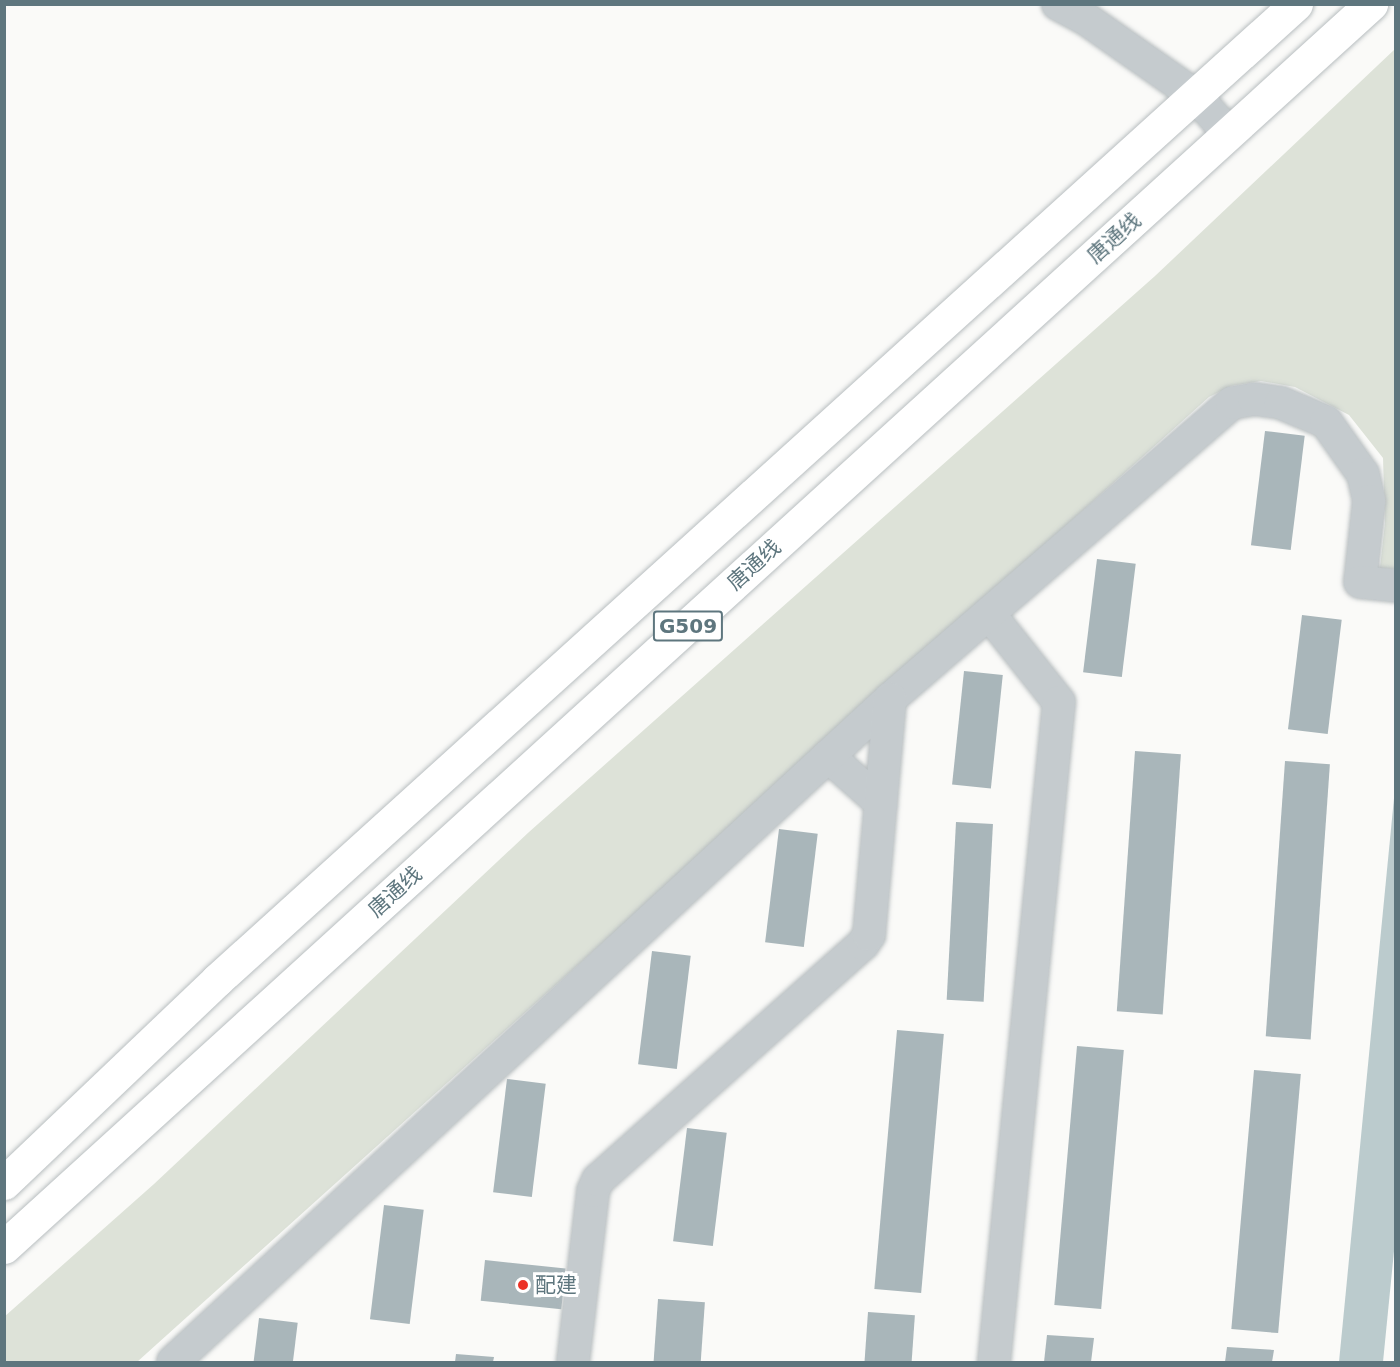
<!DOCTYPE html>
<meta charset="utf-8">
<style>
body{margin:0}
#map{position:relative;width:1400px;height:1367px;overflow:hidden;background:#fafaf8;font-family:"DejaVu Sans","Noto Sans SC",sans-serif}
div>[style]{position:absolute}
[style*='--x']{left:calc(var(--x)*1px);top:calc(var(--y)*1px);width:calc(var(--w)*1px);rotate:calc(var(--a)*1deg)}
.green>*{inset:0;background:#dde2d8}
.water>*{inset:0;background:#bbcbcd}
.building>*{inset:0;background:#a9b6ba;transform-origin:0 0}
.roads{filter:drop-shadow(0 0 2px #b8bec0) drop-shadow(0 0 2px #b8bec0)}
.minor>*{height:32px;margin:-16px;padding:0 16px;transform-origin:16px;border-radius:16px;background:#c5cbce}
.highway>*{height:33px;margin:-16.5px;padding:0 16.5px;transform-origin:16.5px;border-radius:16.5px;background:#fff}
.dots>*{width:16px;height:16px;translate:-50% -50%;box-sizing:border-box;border:3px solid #fff;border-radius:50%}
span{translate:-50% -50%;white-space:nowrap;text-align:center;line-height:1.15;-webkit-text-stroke:6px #fff;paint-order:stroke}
.shield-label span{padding:2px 4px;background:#fff;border:2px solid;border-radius:4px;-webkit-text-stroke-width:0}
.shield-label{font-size:20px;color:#5e767e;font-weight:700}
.street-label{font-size:21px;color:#5e767e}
.poi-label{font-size:21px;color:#5e767e}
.left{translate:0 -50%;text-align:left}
.frame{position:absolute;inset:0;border:6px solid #5e767e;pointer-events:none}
</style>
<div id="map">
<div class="green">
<i style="clip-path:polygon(1395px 49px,1395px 569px,1380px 568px,1385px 523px,1383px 458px,1349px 415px,1295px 387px,1261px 381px,1231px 386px,1209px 397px,137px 1362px,5px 1362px,4px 1317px,154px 1184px,529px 832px,1155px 276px)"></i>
</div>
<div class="water">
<i style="clip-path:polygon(1395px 788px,1395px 1241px,1383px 1362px,1339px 1362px)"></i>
</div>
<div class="building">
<i style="left:1265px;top:431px;width:40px;height:115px;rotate:7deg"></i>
<i style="left:1097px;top:559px;width:39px;height:114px;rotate:7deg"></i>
<i style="left:1302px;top:615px;width:40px;height:115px;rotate:7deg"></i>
<i style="left:964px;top:671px;width:39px;height:114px;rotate:6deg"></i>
<i style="left:1135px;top:751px;width:46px;height:261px;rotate:4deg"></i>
<i style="left:1285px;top:761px;width:45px;height:276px;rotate:4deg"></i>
<i style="left:956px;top:822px;width:37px;height:178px;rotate:3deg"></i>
<i style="left:779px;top:829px;width:39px;height:114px;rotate:7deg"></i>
<i style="left:652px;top:951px;width:39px;height:114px;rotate:7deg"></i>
<i style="left:897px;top:1030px;width:47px;height:260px;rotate:5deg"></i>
<i style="left:1077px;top:1046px;width:47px;height:260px;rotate:5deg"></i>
<i style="left:1254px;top:1070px;width:47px;height:260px;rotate:5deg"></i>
<i style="left:507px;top:1079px;width:39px;height:114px;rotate:7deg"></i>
<i style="left:687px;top:1128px;width:40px;height:114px;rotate:7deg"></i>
<i style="left:384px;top:1205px;width:40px;height:115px;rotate:7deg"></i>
<i style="left:485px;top:1260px;width:81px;height:41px;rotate:6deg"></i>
<i style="left:658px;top:1299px;width:47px;height:63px;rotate:4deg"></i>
<i style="left:868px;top:1312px;width:47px;height:50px;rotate:4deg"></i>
<i style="left:259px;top:1318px;width:39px;height:44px;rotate:7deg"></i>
<i style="clip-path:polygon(1047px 1335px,1094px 1338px,1091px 1362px,1044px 1362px)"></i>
<i style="clip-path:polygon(1227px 1347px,1274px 1350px,1272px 1362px,1225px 1362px)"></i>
<i style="clip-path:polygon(456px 1354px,494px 1357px,493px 1362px,455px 1362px)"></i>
</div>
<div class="roads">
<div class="minor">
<i style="--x:1058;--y:4;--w:32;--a:28"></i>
<i style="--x:1086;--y:19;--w:134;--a:35"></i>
<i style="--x:1196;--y:96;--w:50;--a:49"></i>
<i style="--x:990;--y:615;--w:111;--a:51.6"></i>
<i style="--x:1059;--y:702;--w:663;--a:95.62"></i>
<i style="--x:828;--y:756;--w:71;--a:41.6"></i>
<i style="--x:173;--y:1362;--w:977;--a:-42.76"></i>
<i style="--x:890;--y:699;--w:452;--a:-40.9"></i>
<i style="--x:1232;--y:403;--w:22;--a:-10"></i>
<i style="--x:1254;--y:399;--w:27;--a:8"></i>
<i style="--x:1281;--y:403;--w:49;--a:22.9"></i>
<i style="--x:1326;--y:422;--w:64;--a:54.6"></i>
<i style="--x:1363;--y:474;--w:28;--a:77"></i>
<i style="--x:1369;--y:501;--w:81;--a:96.3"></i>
<i style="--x:1360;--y:582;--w:36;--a:6"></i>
<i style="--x:573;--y:1362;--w:172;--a:-83.3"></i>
<i style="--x:593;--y:1191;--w:12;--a:-66"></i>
<i style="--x:598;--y:1180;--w:355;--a:-41.7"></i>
<i style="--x:863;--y:944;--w:11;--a:-56"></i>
<i style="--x:869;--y:935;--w:237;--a:-84.9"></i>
</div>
<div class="highway">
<i style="--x:4;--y:1183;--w:294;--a:-43.6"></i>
<i style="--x:217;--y:980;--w:1455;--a:-42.13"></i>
<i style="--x:4;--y:1247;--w:1848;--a:-42.28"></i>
</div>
</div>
<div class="dots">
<i style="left:523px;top:1285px;background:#ec3226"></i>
</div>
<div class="shield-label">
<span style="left:688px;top:626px">G509</span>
</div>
<div class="street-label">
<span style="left:1114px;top:238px;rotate:-42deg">唐通线</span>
<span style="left:754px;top:565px;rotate:-42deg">唐通线</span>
<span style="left:395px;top:892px;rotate:-42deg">唐通线</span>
</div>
<div class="poi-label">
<span class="left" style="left:535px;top:1285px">配建</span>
</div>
<div class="frame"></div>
</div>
